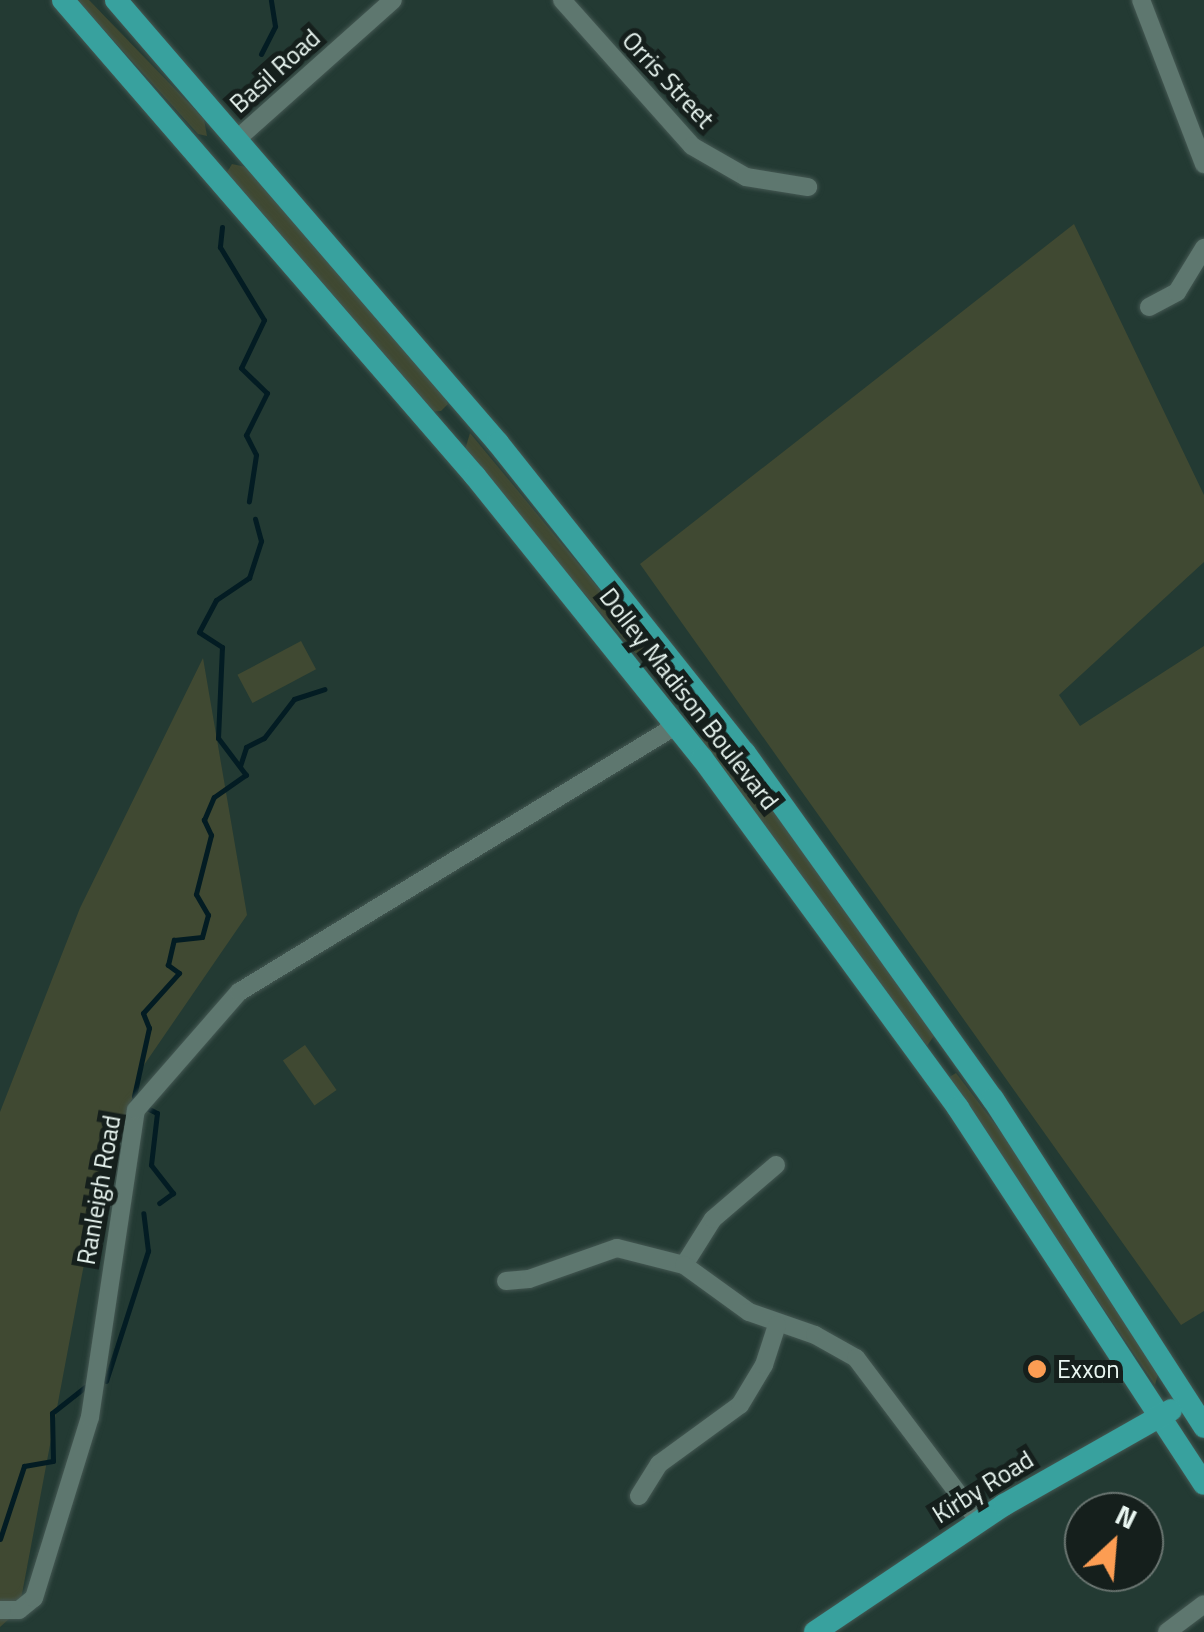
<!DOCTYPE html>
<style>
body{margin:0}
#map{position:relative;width:1204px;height:1632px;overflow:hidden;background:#233a33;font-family:"Titillium Web",sans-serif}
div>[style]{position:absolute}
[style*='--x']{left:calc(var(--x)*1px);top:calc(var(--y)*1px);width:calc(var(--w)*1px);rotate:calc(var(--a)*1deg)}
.green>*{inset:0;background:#404932;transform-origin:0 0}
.stream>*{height:5px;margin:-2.5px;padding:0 2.5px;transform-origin:2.5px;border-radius:2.5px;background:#031c23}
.roads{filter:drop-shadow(0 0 2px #455853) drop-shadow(0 0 2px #455853)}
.minor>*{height:18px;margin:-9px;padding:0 9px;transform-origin:9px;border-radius:9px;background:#5e776f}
.major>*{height:22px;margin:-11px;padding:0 11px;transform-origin:11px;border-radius:11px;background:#38a19e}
.dots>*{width:28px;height:28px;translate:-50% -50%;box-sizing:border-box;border:5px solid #151f1c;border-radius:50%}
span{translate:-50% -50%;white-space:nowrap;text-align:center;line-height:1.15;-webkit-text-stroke:10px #151f1c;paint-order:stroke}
.street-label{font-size:25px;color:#e9f6f1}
.poi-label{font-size:25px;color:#e9f6f1}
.left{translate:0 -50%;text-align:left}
.north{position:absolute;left:1064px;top:1492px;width:100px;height:100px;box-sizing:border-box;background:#151f1c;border:2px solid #6a7571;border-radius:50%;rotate:26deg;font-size:28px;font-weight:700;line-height:40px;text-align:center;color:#e9f6f1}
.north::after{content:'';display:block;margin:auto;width:35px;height:45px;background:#fc9d53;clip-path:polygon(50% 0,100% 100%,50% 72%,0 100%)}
</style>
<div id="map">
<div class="green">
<i style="clip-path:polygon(77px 0,89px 0,204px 119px,207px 136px,198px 134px)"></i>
<i style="clip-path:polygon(232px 164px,246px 167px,444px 395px,448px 404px,441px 411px,429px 412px,226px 174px)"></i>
<i style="clip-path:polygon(1074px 224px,1204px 495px,1204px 562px,1059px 695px,1080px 726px,1204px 646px,1204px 1311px,1181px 1325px,640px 564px)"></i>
<i style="clip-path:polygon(470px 433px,683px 690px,678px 703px,464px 453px)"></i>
<i style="left:301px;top:641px;width:32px;height:72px;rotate:62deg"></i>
<i style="clip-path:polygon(203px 658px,247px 915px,144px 1065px,97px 1195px,19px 1610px,0 1627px,0 1112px,80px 908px)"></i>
<i style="clip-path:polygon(712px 726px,936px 1033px,927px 1046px,698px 739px)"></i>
<i style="left:305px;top:1045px;width:55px;height:27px;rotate:55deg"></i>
<i style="clip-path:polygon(956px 1073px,1021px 1158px,1158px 1374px,1155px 1385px,948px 1078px)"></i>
</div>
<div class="stream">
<i style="--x:261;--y:54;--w:31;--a:-63"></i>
<i style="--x:275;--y:26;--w:26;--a:-99"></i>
<i style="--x:222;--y:227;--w:20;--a:96"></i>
<i style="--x:220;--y:247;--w:85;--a:58.9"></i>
<i style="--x:264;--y:320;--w:53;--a:115.6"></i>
<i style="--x:241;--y:368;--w:36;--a:44"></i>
<i style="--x:267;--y:393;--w:47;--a:116.6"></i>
<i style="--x:246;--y:435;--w:22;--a:63"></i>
<i style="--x:256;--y:455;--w:47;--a:98.7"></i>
<i style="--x:240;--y:766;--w:20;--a:-72"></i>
<i style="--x:246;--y:747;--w:20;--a:-27"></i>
<i style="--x:264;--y:738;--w:49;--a:-52.4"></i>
<i style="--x:294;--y:699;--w:32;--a:-18"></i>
<i style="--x:134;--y:1096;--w:70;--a:-77.6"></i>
<i style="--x:149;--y:1028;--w:16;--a:-112"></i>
<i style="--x:143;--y:1013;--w:54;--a:-48"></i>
<i style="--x:179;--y:973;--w:14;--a:-144"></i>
<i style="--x:168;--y:965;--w:26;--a:-77"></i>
<i style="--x:174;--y:940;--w:28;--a:-6"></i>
<i style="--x:202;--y:937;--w:23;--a:-75"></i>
<i style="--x:208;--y:915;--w:24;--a:-120"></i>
<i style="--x:196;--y:894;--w:61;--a:-75.7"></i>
<i style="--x:211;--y:835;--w:17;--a:-115"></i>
<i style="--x:204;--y:820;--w:25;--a:-67"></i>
<i style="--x:214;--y:797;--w:39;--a:-35"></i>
<i style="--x:246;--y:775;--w:46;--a:-127.1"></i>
<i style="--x:218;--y:738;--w:91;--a:-87.5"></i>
<i style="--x:222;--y:647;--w:27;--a:-147"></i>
<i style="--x:199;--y:632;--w:36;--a:-62"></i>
<i style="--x:216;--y:600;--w:40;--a:-34"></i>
<i style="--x:249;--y:578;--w:39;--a:-72"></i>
<i style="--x:261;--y:541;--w:23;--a:-105"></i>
<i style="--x:147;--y:1108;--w:11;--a:27"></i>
<i style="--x:157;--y:1113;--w:52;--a:96.6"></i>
<i style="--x:151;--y:1165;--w:36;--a:52"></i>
<i style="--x:173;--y:1193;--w:17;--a:144"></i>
<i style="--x:106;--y:1381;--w:137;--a:-72.1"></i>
<i style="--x:148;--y:1251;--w:38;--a:-97"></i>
<i style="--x:0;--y:1539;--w:77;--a:-71.8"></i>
<i style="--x:24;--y:1466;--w:29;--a:-10"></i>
<i style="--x:53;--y:1461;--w:48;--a:-91.2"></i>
<i style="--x:52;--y:1413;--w:42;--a:-38.2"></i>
</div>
<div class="roads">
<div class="minor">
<i style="--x:562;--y:0;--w:195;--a:48.3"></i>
<i style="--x:692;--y:146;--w:62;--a:29.9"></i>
<i style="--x:746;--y:177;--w:63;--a:9.2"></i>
<i style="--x:1141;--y:0;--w:176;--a:69"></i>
<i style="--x:236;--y:140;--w:210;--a:-41.7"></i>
<i style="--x:1149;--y:307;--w:32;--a:-28"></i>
<i style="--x:1177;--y:292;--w:52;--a:-58.5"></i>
<i style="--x:684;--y:1265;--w:54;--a:-57.8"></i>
<i style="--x:713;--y:1219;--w:83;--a:-40.6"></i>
<i style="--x:506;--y:1281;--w:23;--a:-5"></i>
<i style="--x:529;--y:1279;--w:93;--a:-19.4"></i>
<i style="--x:617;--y:1248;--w:69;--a:14.2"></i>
<i style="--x:684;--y:1265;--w:80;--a:35.9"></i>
<i style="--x:749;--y:1312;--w:70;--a:19.2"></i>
<i style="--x:815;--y:1335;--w:47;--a:29.3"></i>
<i style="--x:856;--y:1358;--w:204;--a:53"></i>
<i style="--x:639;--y:1496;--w:38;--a:-58"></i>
<i style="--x:659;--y:1464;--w:100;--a:-36.1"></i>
<i style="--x:740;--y:1405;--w:47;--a:-59"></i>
<i style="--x:764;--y:1365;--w:42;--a:-72"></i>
<i style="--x:0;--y:1610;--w:19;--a:0"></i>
<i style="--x:19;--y:1610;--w:19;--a:-39"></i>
<i style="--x:34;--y:1598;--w:189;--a:-72.8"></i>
<i style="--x:90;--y:1417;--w:310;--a:-81.5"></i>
<i style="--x:136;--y:1110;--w:157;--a:-48.9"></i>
<i style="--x:239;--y:992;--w:513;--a:-31.37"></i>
<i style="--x:1167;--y:1632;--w:46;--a:-37.1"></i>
</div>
<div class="major">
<i style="--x:63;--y:0;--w:630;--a:49.12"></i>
<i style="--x:475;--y:476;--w:362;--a:51.2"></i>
<i style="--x:702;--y:758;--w:434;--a:53.8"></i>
<i style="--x:958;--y:1108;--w:449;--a:56.8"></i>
<i style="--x:116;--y:0;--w:585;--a:49.23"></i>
<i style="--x:498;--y:443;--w:396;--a:51.5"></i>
<i style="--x:745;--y:753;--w:426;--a:54.4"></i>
<i style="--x:993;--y:1099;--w:390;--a:57.2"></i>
<i style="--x:815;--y:1632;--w:228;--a:-33.9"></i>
<i style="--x:1004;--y:1505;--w:192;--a:-29.6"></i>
</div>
</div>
<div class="dots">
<i style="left:1037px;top:1369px;background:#fc9d53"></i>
</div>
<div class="street-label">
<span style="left:275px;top:71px;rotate:-42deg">Basil Road</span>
<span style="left:668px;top:80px;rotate:47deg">Orris Street</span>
<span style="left:689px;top:699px;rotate:52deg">Dolley Madison Boulevard</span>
<span style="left:99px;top:1190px;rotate:-80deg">Ranleigh Road</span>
<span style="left:983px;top:1487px;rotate:-32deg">Kirby Road</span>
</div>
<div class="poi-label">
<span class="left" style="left:1057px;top:1369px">Exxon</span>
</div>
<div class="north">N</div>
</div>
